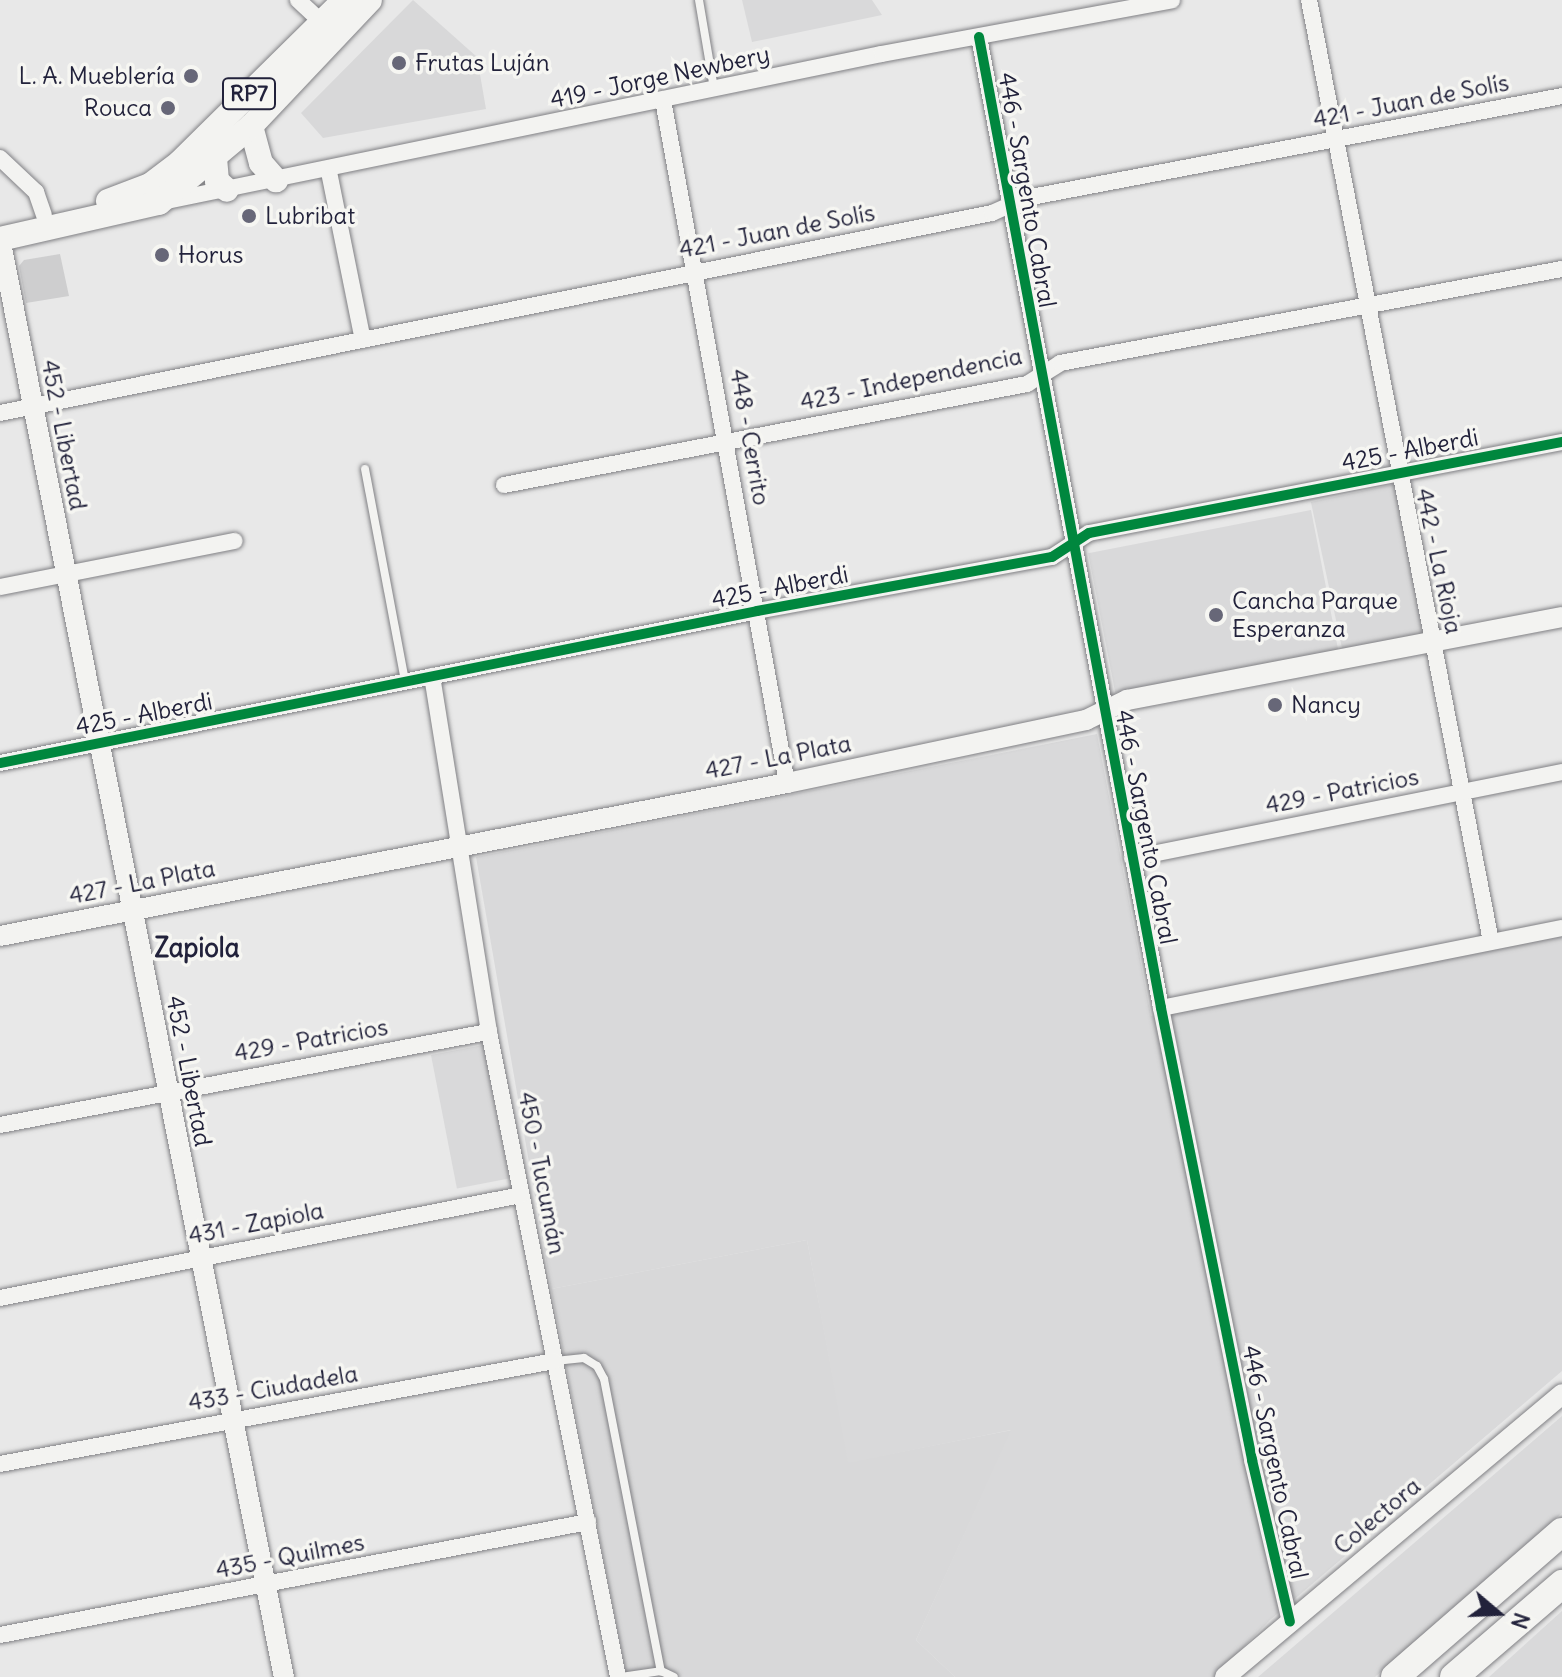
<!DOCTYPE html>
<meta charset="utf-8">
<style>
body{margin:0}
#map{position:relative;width:1562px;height:1677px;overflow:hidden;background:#e8e8e8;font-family:Delius,sans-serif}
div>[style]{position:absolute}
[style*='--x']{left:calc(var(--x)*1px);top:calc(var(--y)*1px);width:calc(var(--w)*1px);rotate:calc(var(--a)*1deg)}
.built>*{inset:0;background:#d8d8d9}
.green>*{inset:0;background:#d9d9da;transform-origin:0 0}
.building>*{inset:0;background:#cececf}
.roads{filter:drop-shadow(0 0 2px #808084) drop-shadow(0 0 2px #808084)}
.service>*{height:8px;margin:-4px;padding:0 4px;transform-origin:4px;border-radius:4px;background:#f3f3f1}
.minor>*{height:16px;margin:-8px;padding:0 8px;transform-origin:8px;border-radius:8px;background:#f3f3f1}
.tertiary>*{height:20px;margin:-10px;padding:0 10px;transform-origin:10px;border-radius:10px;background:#f3f3f1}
.primary>*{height:24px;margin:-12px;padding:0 12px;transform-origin:12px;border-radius:12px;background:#f3f3f1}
.motorway>*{height:28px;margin:-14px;padding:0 14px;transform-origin:14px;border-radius:14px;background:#f3f3f1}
.cycleway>*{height:10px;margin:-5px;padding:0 5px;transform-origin:5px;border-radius:5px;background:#00873e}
.dots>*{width:22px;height:22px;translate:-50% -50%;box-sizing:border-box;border:4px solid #f6f6f2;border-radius:50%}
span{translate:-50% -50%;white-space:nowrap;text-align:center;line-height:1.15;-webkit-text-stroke:7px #f6f6f2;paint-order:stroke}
.shield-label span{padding:2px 6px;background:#f6f6f2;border:2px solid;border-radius:6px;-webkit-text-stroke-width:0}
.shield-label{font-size:22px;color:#22223b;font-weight:700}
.poi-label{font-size:24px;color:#22223b}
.left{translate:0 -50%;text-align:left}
.right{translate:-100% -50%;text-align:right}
.street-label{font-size:24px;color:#22223b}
.neighbourhood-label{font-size:26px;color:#22223b;font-weight:700}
.north{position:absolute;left:1458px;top:1573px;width:80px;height:80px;-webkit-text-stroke:6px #f6f6f2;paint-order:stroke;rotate:109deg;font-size:22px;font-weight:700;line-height:32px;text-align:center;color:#22223b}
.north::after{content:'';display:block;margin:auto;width:28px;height:36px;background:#22223b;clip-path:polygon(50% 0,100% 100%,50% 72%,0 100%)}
</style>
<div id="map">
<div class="built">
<i style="clip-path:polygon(413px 0,477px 57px,486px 109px,323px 138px,301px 113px)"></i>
<i style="clip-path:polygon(807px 1240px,849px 1462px,1012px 1430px,916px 1640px,955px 1677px,627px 1677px,551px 1289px)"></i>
</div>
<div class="green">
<i style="clip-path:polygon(742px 0,872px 0,882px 15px,752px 42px)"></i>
<i style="left:1395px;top:484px;width:153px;height:86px;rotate:78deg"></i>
<i style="left:1311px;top:510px;width:142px;height:227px;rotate:79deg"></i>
<i style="clip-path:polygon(1097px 734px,1151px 1016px,1562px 933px,1562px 1371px,1270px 1620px,1214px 1677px,955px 1677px,916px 1640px,1011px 1430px,848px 1463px,807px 1240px,551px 1289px,476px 857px)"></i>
<i style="left:483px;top:1045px;width:136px;height:53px;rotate:79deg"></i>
<i style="clip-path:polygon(1562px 1416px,1562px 1513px,1388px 1665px,1375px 1677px,1258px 1677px)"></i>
<i style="clip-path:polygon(1562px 1611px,1562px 1677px,1489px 1677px)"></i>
</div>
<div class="building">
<i style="clip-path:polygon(60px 254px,69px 296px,26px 303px,19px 266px,24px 260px)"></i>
</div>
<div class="roads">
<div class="service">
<i style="--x:699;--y:0;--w:90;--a:80.4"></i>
<i style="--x:365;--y:469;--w:216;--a:79.3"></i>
<i style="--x:555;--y:1361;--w:29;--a:-6"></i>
<i style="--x:584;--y:1358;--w:15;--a:32"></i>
<i style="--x:597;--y:1366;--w:15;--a:62"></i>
<i style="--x:604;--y:1379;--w:298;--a:79"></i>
<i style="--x:621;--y:1677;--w:40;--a:-8.5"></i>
<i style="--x:661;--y:1671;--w:14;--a:25"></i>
</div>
<div class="minor">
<i style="--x:298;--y:0;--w:42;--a:43.1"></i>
<i style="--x:1309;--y:0;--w:959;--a:79.06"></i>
<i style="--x:979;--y:37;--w:988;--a:79.38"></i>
<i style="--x:1161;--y:1008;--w:461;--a:78.6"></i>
<i style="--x:1252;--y:1460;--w:166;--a:76.8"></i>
<i style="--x:663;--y:100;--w:694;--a:79.71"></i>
<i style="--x:0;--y:158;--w:50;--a:43.4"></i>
<i style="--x:36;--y:192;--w:24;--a:71"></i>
<i style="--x:329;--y:172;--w:171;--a:78.6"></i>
<i style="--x:162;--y:202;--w:735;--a:-11.62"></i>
<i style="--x:882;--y:54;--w:295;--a:-10.5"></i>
<i style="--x:0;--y:413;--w:1012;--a:-11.4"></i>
<i style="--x:992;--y:213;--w:37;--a:-24"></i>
<i style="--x:1026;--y:198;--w:546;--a:-10.77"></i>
<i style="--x:504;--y:485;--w:533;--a:-10.93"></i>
<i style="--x:1027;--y:384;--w:39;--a:-32"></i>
<i style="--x:1060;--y:363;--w:511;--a:-10.61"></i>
<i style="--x:0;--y:587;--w:239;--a:-11.1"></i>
<i style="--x:432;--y:676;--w:361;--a:80.9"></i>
<i style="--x:489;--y:1032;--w:658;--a:78.69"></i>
<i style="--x:0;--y:763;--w:772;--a:-11.35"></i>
<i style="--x:757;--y:611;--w:300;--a:-10.4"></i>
<i style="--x:1052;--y:557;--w:44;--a:-33"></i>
<i style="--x:1089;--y:533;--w:482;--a:-10.9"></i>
<i style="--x:1132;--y:858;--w:439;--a:-11.3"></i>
<i style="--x:1161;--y:1008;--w:409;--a:-11.3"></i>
<i style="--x:0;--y:1125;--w:498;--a:-10.8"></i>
<i style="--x:0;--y:1298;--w:531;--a:-11.18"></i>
<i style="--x:0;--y:1464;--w:563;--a:-10.53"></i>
<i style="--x:0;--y:1635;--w:599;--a:-10.88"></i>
</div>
<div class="tertiary">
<i style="--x:0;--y:238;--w:1467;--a:78.84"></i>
<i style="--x:0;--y:936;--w:802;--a:-11"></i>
<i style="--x:787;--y:783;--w:306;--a:-11.9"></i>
<i style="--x:1086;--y:720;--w:46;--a:-26"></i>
<i style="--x:1127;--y:700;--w:443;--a:-10.8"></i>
<i style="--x:1225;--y:1677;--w:440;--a:-40"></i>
</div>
<div class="primary">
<i style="--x:251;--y:126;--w:38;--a:75"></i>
<i style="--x:261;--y:163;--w:23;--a:49"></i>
<i style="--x:215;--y:158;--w:23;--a:85"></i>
<i style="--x:217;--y:181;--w:13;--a:42"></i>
<i style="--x:108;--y:201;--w:45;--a:-20.9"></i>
<i style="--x:150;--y:185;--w:38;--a:-37"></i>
<i style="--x:180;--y:162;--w:231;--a:-44.6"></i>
<i style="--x:0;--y:239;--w:163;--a:-12.8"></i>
<i style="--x:159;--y:203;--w:120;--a:-39.9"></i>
<i style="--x:251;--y:126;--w:173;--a:-46.6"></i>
</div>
<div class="motorway">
<i style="--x:1395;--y:1677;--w:221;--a:-41"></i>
<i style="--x:1454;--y:1677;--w:143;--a:-40.7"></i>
</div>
</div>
<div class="cycleway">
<i style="--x:979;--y:37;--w:988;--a:79.38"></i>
<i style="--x:1161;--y:1008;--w:461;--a:78.6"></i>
<i style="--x:1252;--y:1460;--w:166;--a:76.8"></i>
<i style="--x:0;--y:763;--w:772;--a:-11.35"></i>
<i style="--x:757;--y:611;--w:300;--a:-10.4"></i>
<i style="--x:1052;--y:557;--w:44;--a:-33"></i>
<i style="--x:1089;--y:533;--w:482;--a:-10.9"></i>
</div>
<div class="dots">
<i style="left:399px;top:63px;background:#676778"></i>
<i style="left:191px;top:76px;background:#676778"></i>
<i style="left:168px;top:108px;background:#676778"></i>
<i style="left:249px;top:216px;background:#676778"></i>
<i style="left:162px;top:255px;background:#676778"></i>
<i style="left:1216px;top:615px;background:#676778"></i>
<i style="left:1275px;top:705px;background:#676778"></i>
</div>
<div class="shield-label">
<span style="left:249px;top:94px">RP7</span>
</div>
<div class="poi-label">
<span class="left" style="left:415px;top:63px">Frutas Luján</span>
<span class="right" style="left:175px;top:76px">L. A. Mueblería</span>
<span class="right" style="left:152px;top:108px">Rouca</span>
<span class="left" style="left:265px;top:216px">Lubribat</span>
<span class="left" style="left:178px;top:255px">Horus</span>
<span class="left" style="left:1232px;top:615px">Cancha Parque<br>Esperanza</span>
<span class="left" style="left:1291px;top:705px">Nancy</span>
</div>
<div class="street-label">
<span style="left:660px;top:77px;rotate:-12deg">419 - Jorge Newbery</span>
<span style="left:1411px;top:101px;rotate:-11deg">421 - Juan de Solís</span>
<span style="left:1027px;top:190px;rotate:80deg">446 - Sargento Cabral</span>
<span style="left:777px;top:231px;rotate:-11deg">421 - Juan de Solís</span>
<span style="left:911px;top:379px;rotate:-12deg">423 - Independencia</span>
<span style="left:64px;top:435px;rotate:79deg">452 - Libertad</span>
<span style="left:750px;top:437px;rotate:80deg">448 - Cerrito</span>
<span style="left:1410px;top:450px;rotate:-11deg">425 - Alberdi</span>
<span style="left:1439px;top:561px;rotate:78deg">442 - La Rioja</span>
<span style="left:780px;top:587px;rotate:-11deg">425 - Alberdi</span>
<span style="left:144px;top:714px;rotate:-11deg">425 - Alberdi</span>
<span style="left:778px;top:757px;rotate:-11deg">427 - La Plata</span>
<span style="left:1342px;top:791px;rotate:-11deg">429 - Patricios</span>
<span style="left:1146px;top:827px;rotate:79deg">446 - Sargento Cabral</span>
<span style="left:142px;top:882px;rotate:-11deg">427 - La Plata</span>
<span style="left:311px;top:1040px;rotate:-10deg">429 - Patricios</span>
<span style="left:189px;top:1071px;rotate:79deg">452 - Libertad</span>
<span style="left:542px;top:1173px;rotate:79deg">450 - Tucumán</span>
<span style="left:256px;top:1223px;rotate:-11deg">431 - Zapiola</span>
<span style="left:273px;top:1388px;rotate:-10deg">433 - Ciudadela</span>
<span style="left:1275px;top:1462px;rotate:78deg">446 - Sargento Cabral</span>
<span style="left:1377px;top:1516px;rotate:-40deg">Colectora</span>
<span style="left:290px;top:1556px;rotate:-11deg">435 - Quilmes</span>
</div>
<div class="neighbourhood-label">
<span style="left:197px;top:948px">Zapiola</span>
</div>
<div class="north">N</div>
</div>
